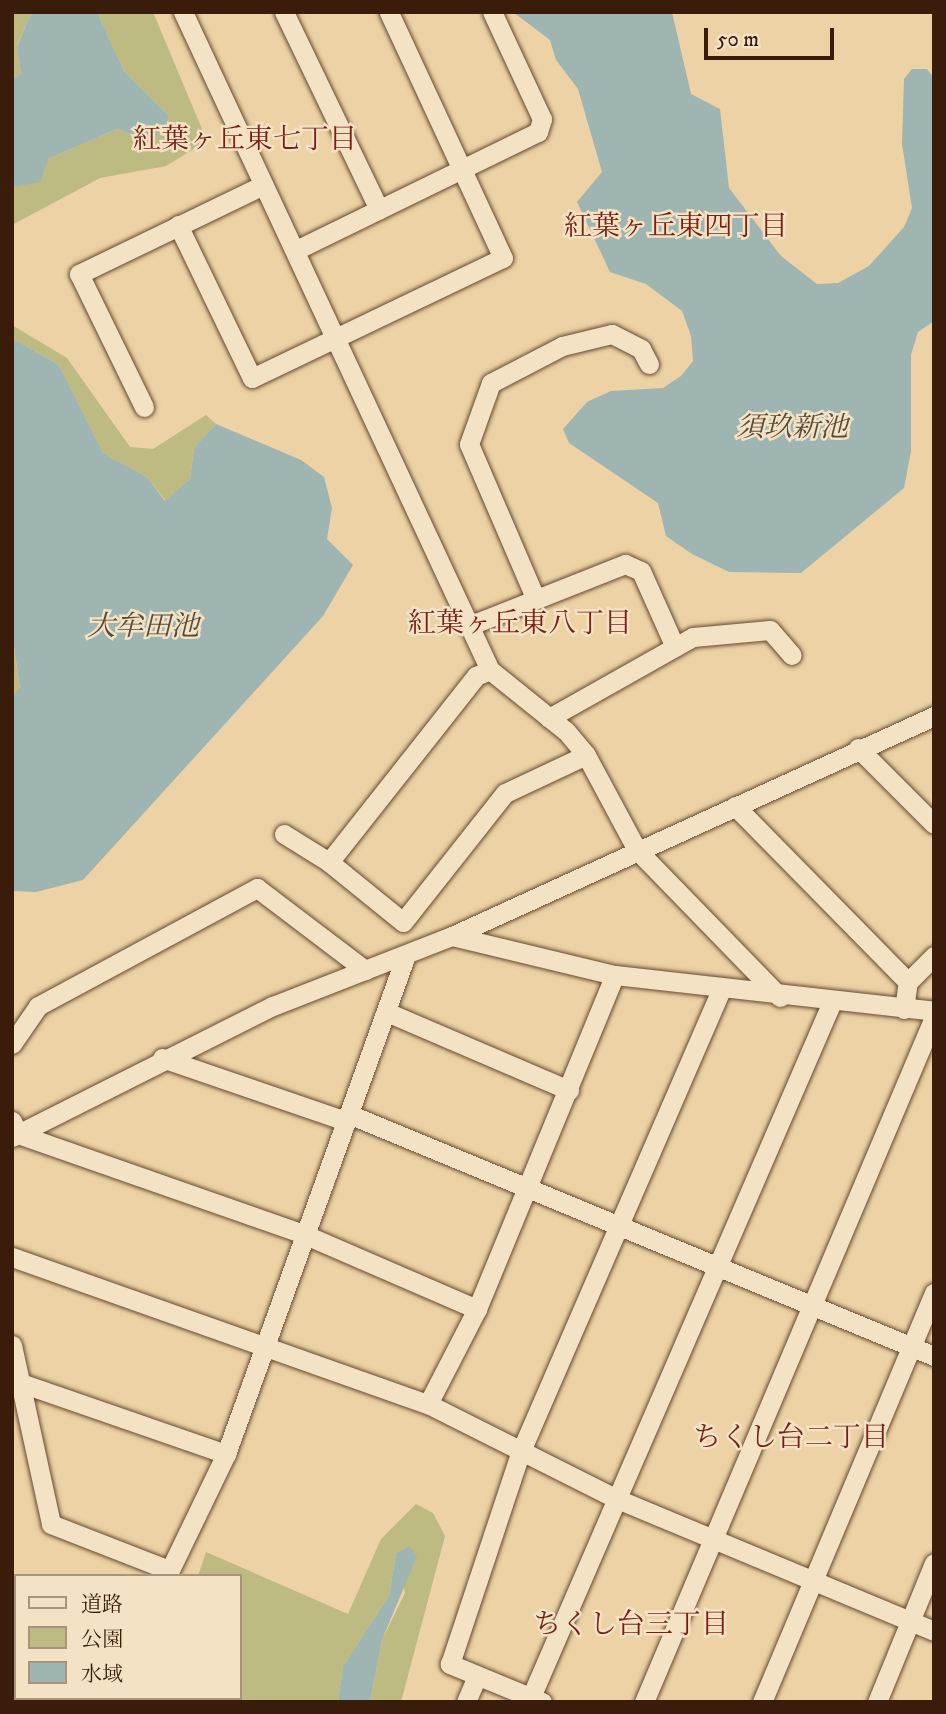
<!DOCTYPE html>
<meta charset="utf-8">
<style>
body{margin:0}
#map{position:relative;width:946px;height:1714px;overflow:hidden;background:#ecd2a4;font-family:"IM FELL DW Pica","Noto Serif JP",serif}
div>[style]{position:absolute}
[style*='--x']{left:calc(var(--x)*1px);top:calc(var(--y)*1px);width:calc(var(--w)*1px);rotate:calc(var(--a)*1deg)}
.green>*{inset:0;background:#bdba82}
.water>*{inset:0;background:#9eb5b2}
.roads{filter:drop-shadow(0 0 2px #664a30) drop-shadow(0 0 2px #664a30)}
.minor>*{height:19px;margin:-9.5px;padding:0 9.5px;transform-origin:9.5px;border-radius:9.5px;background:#f3e2c4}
span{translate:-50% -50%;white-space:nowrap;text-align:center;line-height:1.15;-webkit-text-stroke:5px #f3e2c4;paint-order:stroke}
.neighbourhood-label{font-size:28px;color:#7a1f14}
.water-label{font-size:28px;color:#574b3c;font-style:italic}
.frame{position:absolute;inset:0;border:14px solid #391d0a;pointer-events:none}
.legend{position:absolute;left:14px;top:1574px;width:228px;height:126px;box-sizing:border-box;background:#f3e2c4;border:2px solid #a9937a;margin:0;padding:9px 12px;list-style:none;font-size:21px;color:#391d0a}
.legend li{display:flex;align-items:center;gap:14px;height:35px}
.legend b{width:35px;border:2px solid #a9937a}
.scale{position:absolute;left:704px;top:28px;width:130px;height:32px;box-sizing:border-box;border:4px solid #391d0a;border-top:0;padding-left:9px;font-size:21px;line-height:24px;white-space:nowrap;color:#391d0a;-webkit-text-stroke:5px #f3e2c4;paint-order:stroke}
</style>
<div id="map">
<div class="green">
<i style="clip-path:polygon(12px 12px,32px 12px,17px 45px,21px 73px,12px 80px)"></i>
<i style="clip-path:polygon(97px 12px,153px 12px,207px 141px,166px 166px,100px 178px,12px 225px,12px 187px,48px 159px,117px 129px,153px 141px,170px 117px,124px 71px)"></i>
<i style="clip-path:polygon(12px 325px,67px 358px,130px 447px,153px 449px,206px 415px,216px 424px,194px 448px,190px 479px,166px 501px,147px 477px,103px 453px,59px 365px,12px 338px)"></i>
<i style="clip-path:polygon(12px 634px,20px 689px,12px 696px)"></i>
<i style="clip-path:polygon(416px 1504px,433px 1513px,445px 1536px,401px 1702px,370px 1702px,382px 1640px,405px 1593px,396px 1554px,389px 1596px,343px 1666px,338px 1702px,160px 1702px,240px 1698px,240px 1576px,198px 1576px,206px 1552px,348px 1614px,381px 1539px)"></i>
</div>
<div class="water">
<i style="clip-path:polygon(32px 12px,97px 12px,124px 71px,170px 117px,153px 141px,117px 129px,48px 159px,40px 182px,12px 187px,12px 80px,21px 73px,17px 46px)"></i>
<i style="clip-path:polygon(513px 12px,672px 12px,691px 94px,720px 109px,729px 188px,781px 256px,817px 284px,838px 283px,869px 266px,904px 227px,912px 208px,902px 144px,904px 79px,912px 69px,927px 69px,934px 78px,934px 321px,918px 332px,911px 355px,911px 451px,904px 488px,801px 573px,729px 572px,692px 554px,666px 536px,658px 503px,569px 443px,563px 429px,587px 402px,611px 391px,663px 388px,681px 376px,693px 361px,691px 336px,682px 311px,646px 284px,610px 272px,577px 202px,602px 172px,578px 89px,556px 60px,550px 40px)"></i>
<i style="clip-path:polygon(12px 338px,59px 365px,103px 453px,147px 477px,165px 501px,190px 479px,194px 448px,216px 424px,301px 460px,324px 477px,332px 508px,327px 539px,353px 565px,323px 616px,83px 880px,36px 892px,12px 891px,12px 696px,20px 688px,12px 634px)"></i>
<i style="clip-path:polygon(409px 1546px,417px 1556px,382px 1640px,370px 1702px,338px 1702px,343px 1666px,389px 1596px,396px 1554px)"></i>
</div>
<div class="roads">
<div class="minor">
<i style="--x:183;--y:12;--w:726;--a:64.99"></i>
<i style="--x:490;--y:670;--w:97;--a:38.8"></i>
<i style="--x:566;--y:731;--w:31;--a:50"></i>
<i style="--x:586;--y:755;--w:108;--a:61.8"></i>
<i style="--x:637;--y:850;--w:205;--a:45.8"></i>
<i style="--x:284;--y:12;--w:219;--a:64.3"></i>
<i style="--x:178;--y:225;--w:170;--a:64.2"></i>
<i style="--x:252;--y:378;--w:278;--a:-25.6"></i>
<i style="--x:503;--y:258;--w:271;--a:-114.9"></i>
<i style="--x:296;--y:250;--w:269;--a:-26"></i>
<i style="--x:538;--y:132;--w:14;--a:-73"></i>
<i style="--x:542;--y:119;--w:118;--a:-115"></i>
<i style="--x:144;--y:407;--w:148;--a:-116"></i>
<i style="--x:79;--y:274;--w:204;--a:-25.8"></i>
<i style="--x:534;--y:595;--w:164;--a:-113.3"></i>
<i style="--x:469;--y:444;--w:65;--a:-70.2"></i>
<i style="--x:491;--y:383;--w:80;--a:-27.5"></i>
<i style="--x:562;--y:346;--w:51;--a:-13.5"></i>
<i style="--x:612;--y:334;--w:33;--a:27"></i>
<i style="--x:641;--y:349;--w:17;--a:62"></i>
<i style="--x:471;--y:625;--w:166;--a:-21.6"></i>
<i style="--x:625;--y:564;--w:17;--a:24"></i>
<i style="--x:641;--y:571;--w:83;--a:65.9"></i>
<i style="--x:490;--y:670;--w:15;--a:157"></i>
<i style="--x:476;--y:676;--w:237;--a:128.3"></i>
<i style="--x:329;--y:862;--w:95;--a:39"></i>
<i style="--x:403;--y:922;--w:164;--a:-51.7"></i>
<i style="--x:505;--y:793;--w:89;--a:-25.1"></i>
<i style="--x:549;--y:718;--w:165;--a:-29.4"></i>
<i style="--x:693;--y:637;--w:77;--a:-5.2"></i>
<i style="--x:770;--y:630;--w:33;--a:49"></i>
<i style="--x:858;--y:748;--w:107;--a:45"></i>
<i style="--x:735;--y:806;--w:247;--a:45.5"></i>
<i style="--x:284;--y:834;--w:53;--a:31.9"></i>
<i style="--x:452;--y:936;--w:168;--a:13.5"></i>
<i style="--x:615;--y:975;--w:321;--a:6.4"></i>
<i style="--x:904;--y:1009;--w:27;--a:-82"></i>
<i style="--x:908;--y:982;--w:37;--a:-45"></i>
<i style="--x:389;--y:1013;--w:196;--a:23.2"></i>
<i style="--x:12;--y:1044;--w:46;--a:-55.6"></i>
<i style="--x:38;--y:1006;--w:249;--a:-28.3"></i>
<i style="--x:257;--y:888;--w:136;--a:37.2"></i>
<i style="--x:162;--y:1058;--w:188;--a:18.9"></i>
<i style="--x:340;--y:1119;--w:12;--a:-20"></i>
<i style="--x:351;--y:1115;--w:631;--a:22.46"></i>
<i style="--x:12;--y:1121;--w:14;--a:65"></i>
<i style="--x:18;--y:1134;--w:300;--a:19.3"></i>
<i style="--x:301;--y:1233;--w:192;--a:23.4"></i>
<i style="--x:12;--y:1137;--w:292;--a:-26.7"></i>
<i style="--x:273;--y:1006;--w:192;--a:-21.4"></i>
<i style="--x:452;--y:936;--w:530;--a:-24.53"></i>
<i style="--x:12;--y:1257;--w:441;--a:19.5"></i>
<i style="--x:428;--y:1404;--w:212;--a:26.7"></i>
<i style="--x:617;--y:1499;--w:343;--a:22.6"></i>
<i style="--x:12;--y:1345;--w:183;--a:77.7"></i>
<i style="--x:51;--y:1524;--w:127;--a:21.3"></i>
<i style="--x:21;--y:1383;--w:217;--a:19.1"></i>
<i style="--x:428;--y:1404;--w:107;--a:-62.7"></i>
<i style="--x:477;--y:1309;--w:361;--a:-67.6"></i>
<i style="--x:167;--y:1576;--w:136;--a:-64.2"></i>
<i style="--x:226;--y:1454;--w:530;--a:-70.16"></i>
<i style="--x:531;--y:1697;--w:755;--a:-66.59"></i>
<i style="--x:138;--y:1698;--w:4;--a:76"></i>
<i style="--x:466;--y:1702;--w:28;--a:-67"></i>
<i style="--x:542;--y:1702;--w:100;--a:-157.6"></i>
<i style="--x:450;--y:1664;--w:225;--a:-71.6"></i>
<i style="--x:521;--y:1451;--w:503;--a:-66.55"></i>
<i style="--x:644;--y:1702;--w:744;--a:-67.05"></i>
<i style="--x:762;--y:1702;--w:444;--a:-67.2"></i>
<i style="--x:877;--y:1702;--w:150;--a:-67.7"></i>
</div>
</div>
<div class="neighbourhood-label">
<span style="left:245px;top:140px">紅葉ヶ丘東七丁目</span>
<span style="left:676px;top:227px">紅葉ヶ丘東四丁目</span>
<span style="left:520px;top:624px">紅葉ヶ丘東八丁目</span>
<span style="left:791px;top:1438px">ちくし台二丁目</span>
<span style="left:631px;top:1625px">ちくし台三丁目</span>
</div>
<div class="water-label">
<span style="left:792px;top:428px">須玖新池</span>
<span style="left:143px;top:627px">大牟田池</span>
</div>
<div class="frame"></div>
<ul class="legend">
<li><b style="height:9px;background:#f3e2c4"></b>道路</li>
<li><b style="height:19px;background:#bdba82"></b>公園</li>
<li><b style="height:19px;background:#9eb5b2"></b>水域</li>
</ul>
<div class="scale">50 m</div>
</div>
